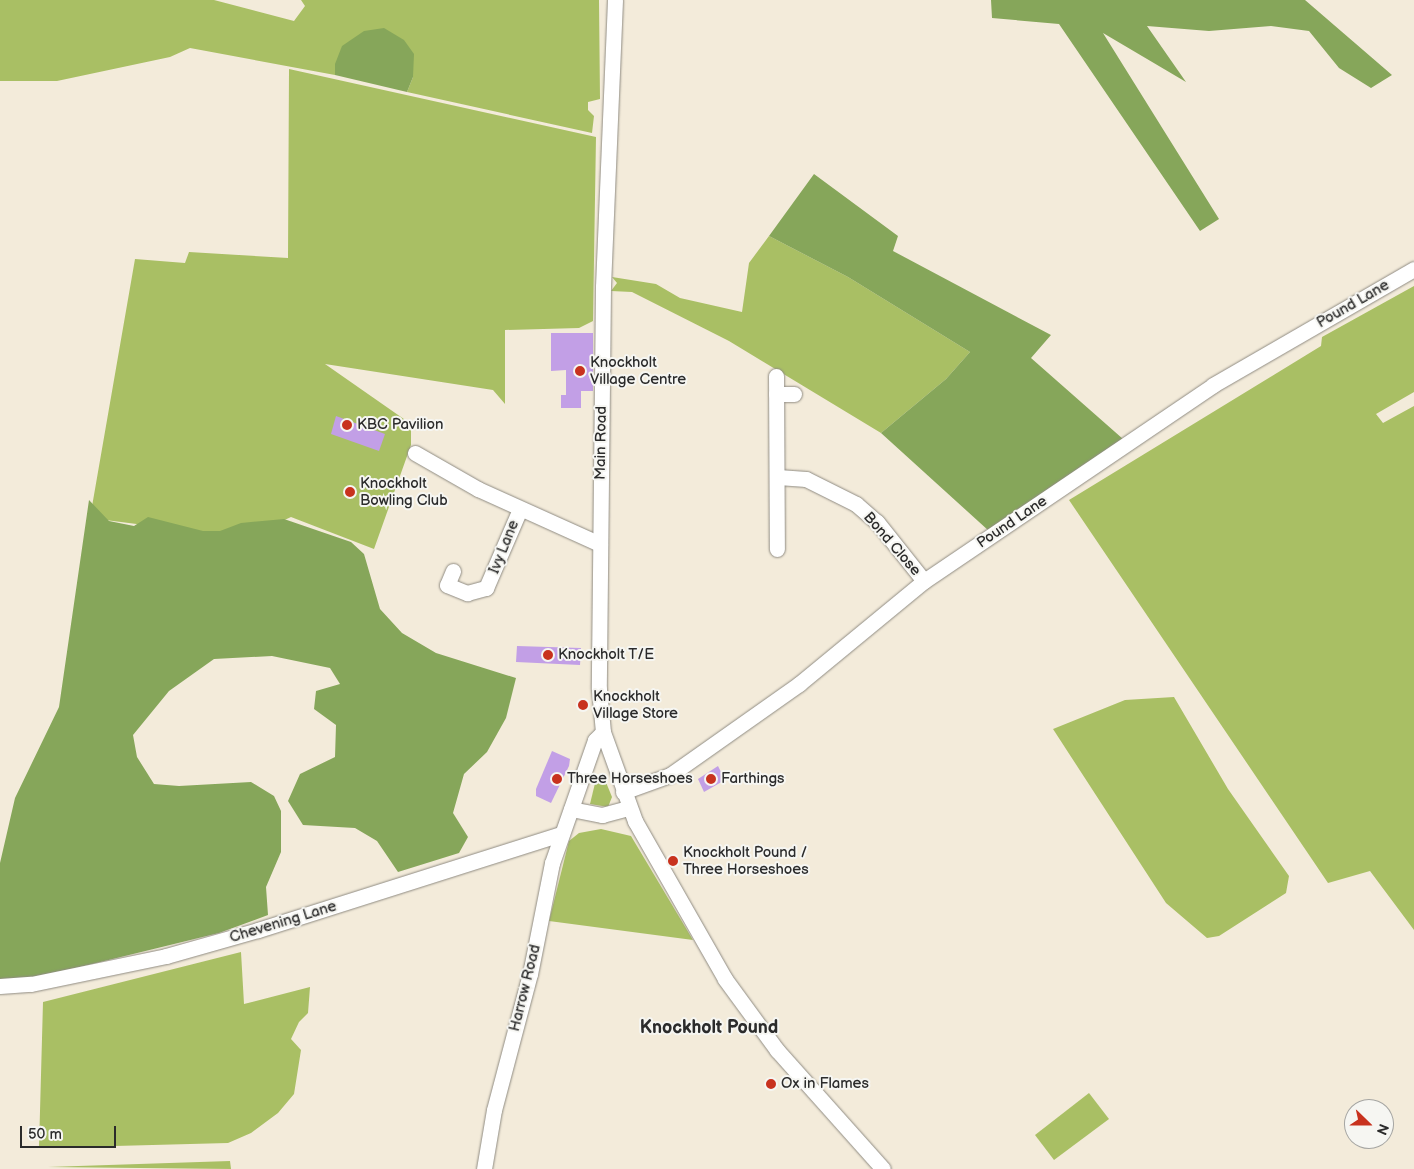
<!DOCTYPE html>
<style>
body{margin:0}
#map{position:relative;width:1414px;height:1169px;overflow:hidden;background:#f3ebda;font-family:"Balsamiq Sans",sans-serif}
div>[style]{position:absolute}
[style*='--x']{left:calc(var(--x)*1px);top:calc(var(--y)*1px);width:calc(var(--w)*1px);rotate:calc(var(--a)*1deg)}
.green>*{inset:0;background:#a9bf64}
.forest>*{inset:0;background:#86a65a}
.building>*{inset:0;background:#c29fe6}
.roads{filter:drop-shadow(0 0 1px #8f8b82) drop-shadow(0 0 1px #8f8b82)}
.minor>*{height:15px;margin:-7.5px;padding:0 7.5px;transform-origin:7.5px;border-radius:7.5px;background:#fff}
.dots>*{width:14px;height:14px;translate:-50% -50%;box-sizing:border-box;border:2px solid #f6f6f2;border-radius:50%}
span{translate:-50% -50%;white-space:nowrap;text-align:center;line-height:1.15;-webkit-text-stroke:4px #f6f6f2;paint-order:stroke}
.street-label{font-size:15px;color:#2b2b2b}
.poi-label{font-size:15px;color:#2b2b2b}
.left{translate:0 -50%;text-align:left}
.quarter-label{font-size:18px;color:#2b2b2b;font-weight:700}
.north{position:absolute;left:1344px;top:1099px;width:50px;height:50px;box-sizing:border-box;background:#f6f6f2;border:1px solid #a5a5a2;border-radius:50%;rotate:112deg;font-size:14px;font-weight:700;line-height:20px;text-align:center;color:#2b2b2b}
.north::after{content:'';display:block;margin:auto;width:18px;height:22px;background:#c8321e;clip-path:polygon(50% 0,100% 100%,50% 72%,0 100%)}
.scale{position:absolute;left:20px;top:1126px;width:96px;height:22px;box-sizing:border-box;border:2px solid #2b2b2b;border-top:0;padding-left:6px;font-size:15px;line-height:18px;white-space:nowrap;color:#2b2b2b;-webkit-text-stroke:4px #f6f6f2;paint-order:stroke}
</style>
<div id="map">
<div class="green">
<i style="clip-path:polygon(0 0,214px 0,294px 21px,305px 6px,301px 0,599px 0,600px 99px,588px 102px,588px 110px,594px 116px,592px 133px,407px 92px,413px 77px,335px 64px,335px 75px,190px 48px,170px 57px,57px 81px,0 81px)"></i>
<i style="clip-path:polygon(289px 69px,596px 137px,593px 321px,579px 328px,505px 330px,505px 404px,493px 390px,325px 364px,411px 424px,411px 445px,374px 549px,291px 517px,245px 538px,90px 518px,135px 259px,185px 263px,189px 252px,288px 258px)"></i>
<i style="clip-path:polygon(769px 236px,848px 277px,970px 352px,946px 379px,881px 433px,729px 341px,632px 292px,611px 291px,617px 283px,612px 277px,656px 284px,680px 298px,742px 312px,749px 263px)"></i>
<i style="clip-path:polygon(1414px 286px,1414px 392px,1376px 414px,1383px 423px,1414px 406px,1414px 930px,1370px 871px,1328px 883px,1069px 500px,1321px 346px,1322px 337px)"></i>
<i style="clip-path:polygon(1174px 697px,1228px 789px,1289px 876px,1286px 893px,1219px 936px,1207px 938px,1166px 903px,1053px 729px,1125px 700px)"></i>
<i style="clip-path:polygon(597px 775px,603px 775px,612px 797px,608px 807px,590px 804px)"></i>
<i style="clip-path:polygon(601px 829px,631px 836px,693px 940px,549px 921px,569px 841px,579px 833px)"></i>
<i style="clip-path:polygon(241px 952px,244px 1004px,310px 987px,308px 1013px,299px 1022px,291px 1039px,301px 1050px,294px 1094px,278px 1113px,251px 1133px,228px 1143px,39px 1148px,43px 1002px)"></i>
<i style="clip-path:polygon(1089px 1093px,1109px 1119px,1054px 1160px,1035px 1135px)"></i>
<i style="clip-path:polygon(230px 1161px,231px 1169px,48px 1167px)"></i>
</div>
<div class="forest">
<i style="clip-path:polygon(991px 0,1305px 0,1392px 75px,1371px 88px,1339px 68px,1309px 31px,1271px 26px,1209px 31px,1147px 26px,1186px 82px,1103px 33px,1219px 219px,1200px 231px,1059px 24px,992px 18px)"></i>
<i style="clip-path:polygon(384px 28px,404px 40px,414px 54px,413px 77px,407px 92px,335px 75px,335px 64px,342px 46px,364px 31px)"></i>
<i style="clip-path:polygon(814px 174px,898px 236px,893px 251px,1051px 335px,1031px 358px,1123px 439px,989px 531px,881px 433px,946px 379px,970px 352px,848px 277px,769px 236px)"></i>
<i style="clip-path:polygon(89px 500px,109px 521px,134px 526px,148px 517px,203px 531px,220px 531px,241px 523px,284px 519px,351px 542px,364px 554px,380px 609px,402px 633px,436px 653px,516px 678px,506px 718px,487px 752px,464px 774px,453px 813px,468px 837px,459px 853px,398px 872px,377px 841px,355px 828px,303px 825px,288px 801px,300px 774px,335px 757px,336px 725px,314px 709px,316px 691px,340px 684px,330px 668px,272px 656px,214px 659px,169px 691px,133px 735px,137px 757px,154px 784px,179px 786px,251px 782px,274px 796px,281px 811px,281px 852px,266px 887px,268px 915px,219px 933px,39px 977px,0 981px,0 863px,15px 798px,59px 707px)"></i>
</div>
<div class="building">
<i style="clip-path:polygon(551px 333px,593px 333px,593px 391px,581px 391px,581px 408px,561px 408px,561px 395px,566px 395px,566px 370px,551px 371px)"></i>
<i style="clip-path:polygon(336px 416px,385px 434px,379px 451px,331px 434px)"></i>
<i style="clip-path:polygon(517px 646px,581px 648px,580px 665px,516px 662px)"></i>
<i style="clip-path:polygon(552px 751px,570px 759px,569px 766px,551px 803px,536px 796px,536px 789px)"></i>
<i style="clip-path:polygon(718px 766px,725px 780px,704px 792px,698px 779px)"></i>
</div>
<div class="roads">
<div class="minor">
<i style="--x:615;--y:0;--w:287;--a:92.4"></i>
<i style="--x:603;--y:287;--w:402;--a:90.6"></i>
<i style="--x:599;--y:689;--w:43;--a:84.7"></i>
<i style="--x:603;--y:732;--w:95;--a:70.2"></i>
<i style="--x:635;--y:821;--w:182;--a:60.3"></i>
<i style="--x:725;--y:979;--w:88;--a:53.8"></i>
<i style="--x:777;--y:1050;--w:159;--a:48.3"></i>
<i style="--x:776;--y:376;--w:173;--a:89.7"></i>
<i style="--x:776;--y:394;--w:18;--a:0"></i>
<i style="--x:415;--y:453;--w:73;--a:29.7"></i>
<i style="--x:478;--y:489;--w:134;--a:24.3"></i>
<i style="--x:778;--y:477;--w:28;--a:4"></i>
<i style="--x:806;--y:479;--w:56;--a:26.6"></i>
<i style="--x:856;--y:504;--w:28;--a:41"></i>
<i style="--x:877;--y:522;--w:75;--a:51.5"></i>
<i style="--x:453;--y:571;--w:15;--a:113"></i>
<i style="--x:447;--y:585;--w:22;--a:22"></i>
<i style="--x:467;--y:593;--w:20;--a:-15"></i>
<i style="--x:486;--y:588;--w:86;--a:-66.7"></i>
<i style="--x:623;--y:792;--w:50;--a:-19.9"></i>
<i style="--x:670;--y:775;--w:158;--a:-35.2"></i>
<i style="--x:799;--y:684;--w:162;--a:-39.5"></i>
<i style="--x:924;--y:581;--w:349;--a:-34.1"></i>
<i style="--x:1213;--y:385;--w:232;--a:-30"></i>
<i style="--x:571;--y:809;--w:32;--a:11"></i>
<i style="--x:602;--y:815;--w:28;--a:-15"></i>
<i style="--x:0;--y:986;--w:31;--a:-4"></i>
<i style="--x:31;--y:984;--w:138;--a:-11.7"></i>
<i style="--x:166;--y:956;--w:96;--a:-15.8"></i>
<i style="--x:258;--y:930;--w:318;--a:-17.6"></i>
<i style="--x:484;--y:1169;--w:60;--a:-80.4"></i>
<i style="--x:494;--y:1110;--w:141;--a:-75.2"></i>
<i style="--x:530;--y:974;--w:113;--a:-78.8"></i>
<i style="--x:552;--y:863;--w:130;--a:-70.7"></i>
<i style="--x:595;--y:740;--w:11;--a:-45"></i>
</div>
</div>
<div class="dots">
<i style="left:580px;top:371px;background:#c8321e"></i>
<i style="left:347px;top:425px;background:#c8321e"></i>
<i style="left:350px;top:492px;background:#c8321e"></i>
<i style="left:548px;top:655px;background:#c8321e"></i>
<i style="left:583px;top:705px;background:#c8321e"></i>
<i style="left:557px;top:779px;background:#c8321e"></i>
<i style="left:711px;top:779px;background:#c8321e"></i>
<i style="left:673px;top:861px;background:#c8321e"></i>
<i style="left:771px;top:1084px;background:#c8321e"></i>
</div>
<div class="street-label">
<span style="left:1353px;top:304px;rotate:-30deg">Pound Lane</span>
<span style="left:601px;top:443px;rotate:-89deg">Main Road</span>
<span style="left:1012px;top:522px;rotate:-34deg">Pound Lane</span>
<span style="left:892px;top:544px;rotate:49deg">Bond Close</span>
<span style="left:504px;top:547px;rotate:-68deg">Ivy Lane</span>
<span style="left:283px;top:922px;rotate:-17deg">Chevening Lane</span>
<span style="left:525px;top:988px;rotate:-76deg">Harrow Road</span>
</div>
<div class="poi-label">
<span class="left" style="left:590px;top:371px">Knockholt<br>Village Centre</span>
<span class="left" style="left:357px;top:425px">KBC Pavilion</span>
<span class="left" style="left:360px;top:492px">Knockholt<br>Bowling Club</span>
<span class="left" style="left:558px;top:655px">Knockholt T/E</span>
<span class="left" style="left:593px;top:705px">Knockholt<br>Village Store</span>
<span class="left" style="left:567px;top:779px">Three Horseshoes</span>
<span class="left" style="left:721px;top:779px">Farthings</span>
<span class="left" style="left:683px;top:861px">Knockholt Pound /<br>Three Horseshoes</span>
<span class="left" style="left:781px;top:1084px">Ox in Flames</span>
</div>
<div class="quarter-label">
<span style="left:709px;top:1028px">Knockholt Pound</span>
</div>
<div class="north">N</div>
<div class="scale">50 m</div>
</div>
